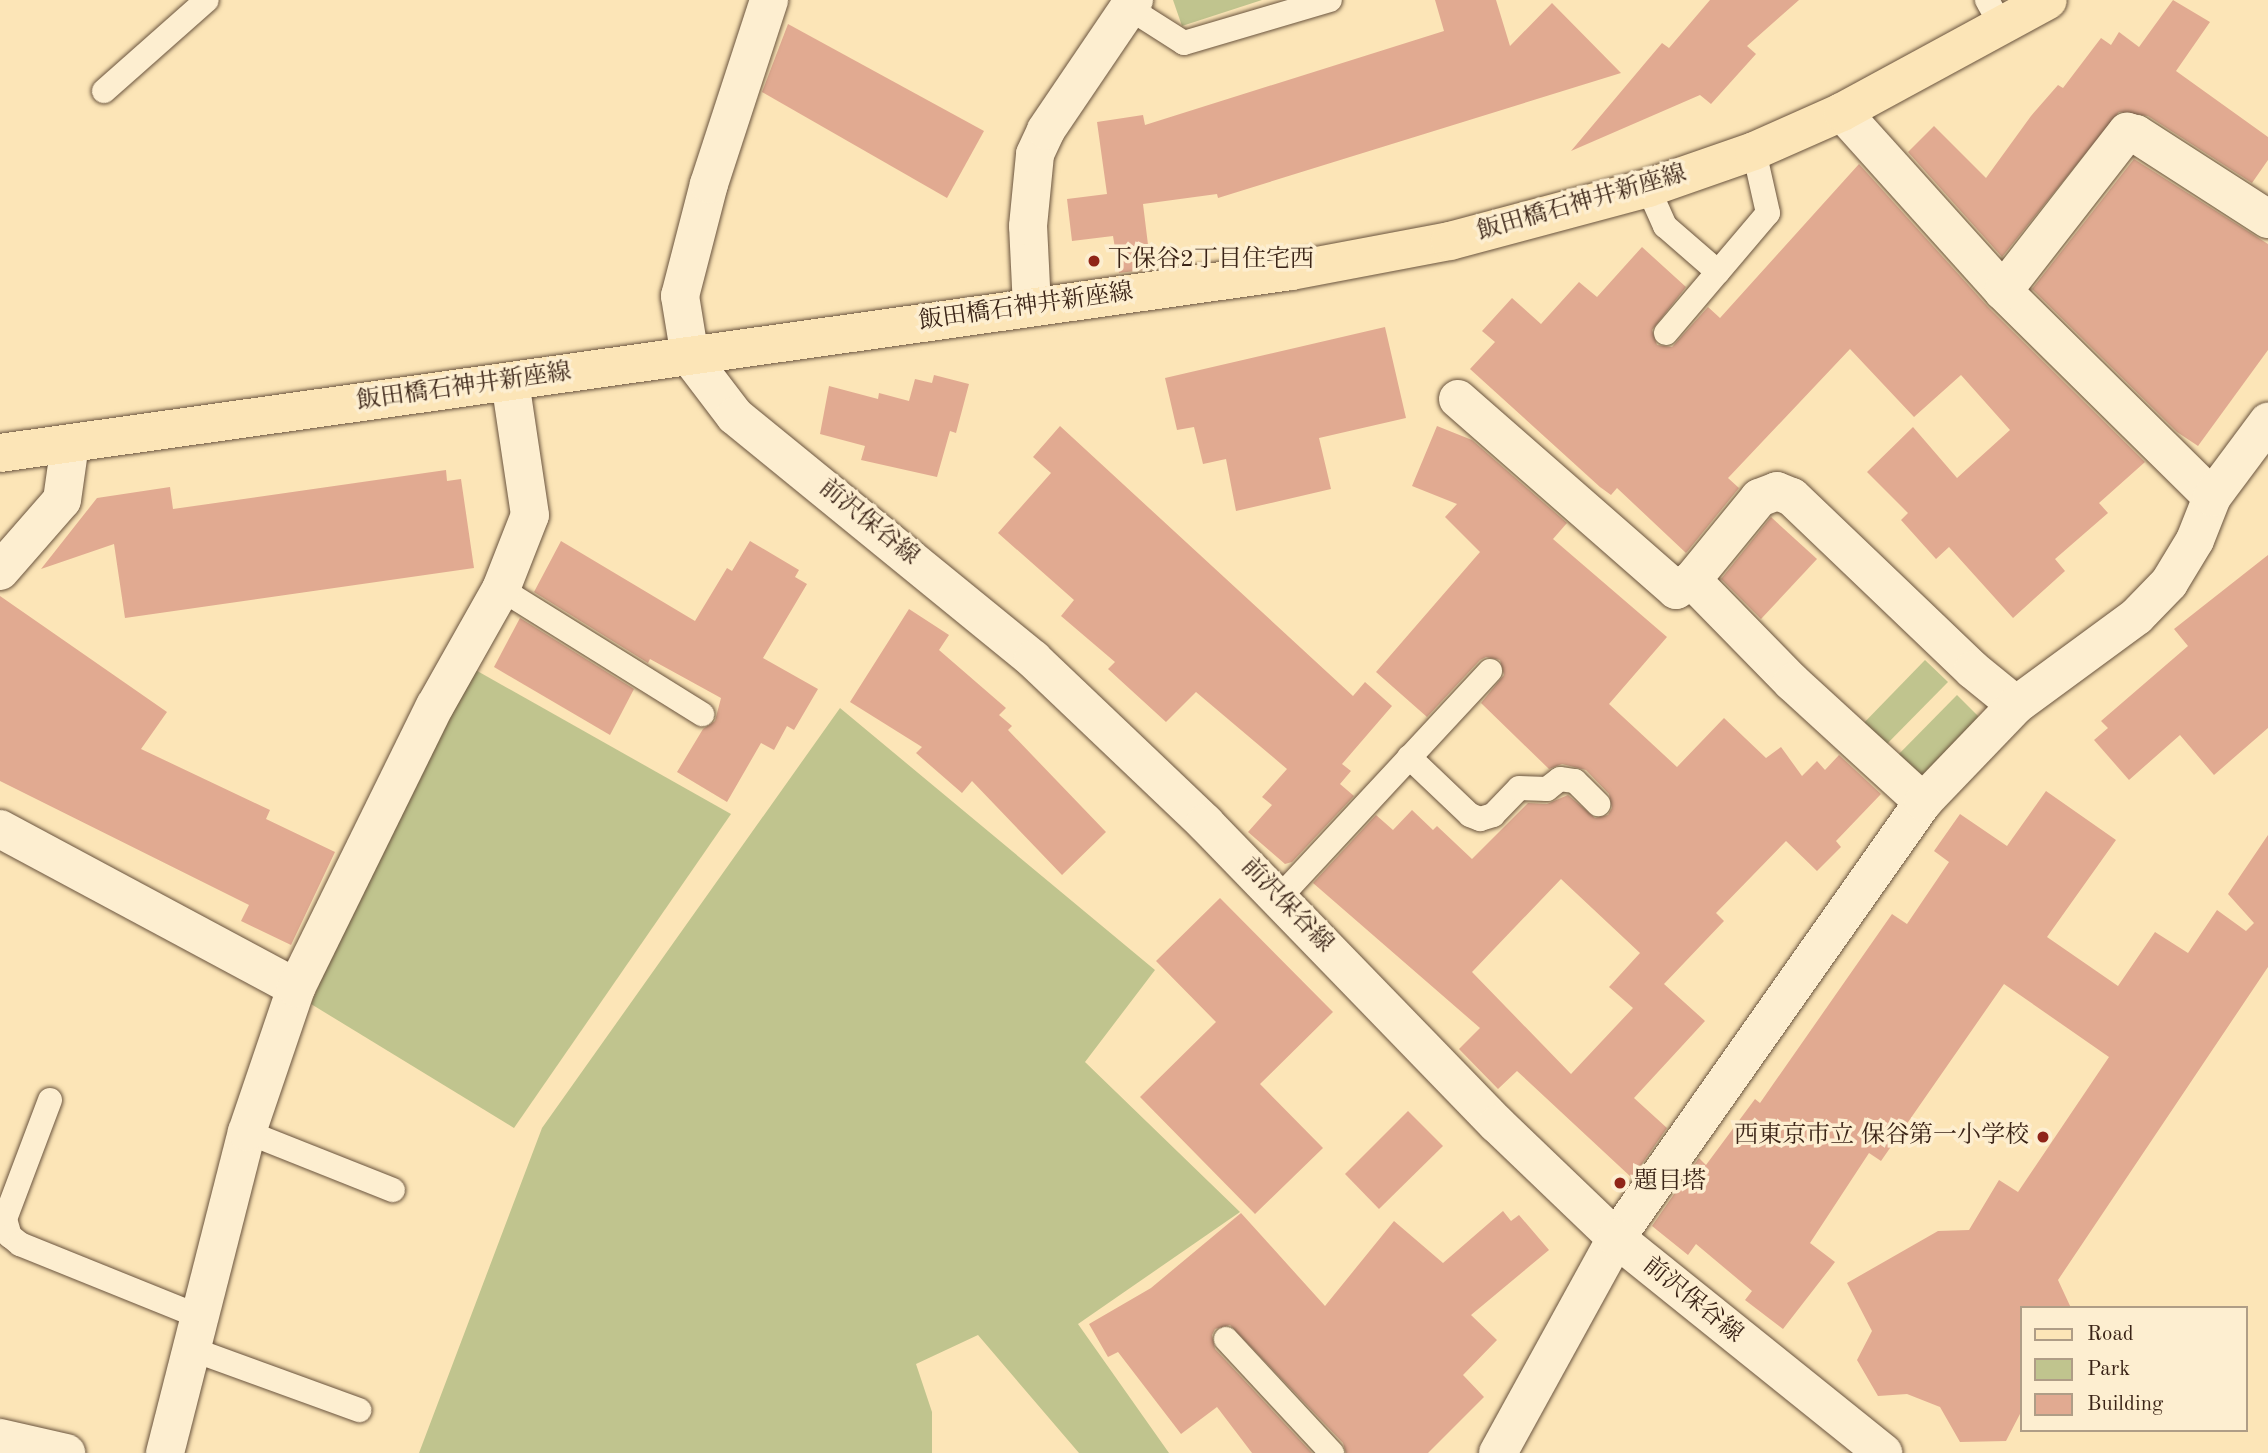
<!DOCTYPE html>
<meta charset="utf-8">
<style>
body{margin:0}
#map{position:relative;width:2268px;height:1453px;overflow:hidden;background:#fce5b7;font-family:"Old Standard TT","Noto Serif JP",serif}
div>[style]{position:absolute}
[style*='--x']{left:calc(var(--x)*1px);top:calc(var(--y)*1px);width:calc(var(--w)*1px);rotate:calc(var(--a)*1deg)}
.green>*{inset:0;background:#c0c48e}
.building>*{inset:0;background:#e1aa91}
.roads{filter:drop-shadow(0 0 2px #6a543e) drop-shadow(0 0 2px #6a543e)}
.lane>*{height:24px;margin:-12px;padding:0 12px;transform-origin:12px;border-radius:12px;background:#fdeed0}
.street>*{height:38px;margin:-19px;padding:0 19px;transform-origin:19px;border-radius:19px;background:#fdeed0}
.secondary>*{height:38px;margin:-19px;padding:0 19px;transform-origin:19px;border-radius:19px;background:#fdeed0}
.primary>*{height:38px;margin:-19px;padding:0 19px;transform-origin:19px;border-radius:19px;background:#fce5b7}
.dots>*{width:19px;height:19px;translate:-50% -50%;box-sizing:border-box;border:4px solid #fdeed0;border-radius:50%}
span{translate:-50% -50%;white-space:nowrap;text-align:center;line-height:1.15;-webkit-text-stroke:7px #fdeed0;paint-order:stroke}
.street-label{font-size:24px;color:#3a2316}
.poi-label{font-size:24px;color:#3a2316}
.left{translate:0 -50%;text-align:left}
.right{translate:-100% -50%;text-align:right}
.legend{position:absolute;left:2020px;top:1306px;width:228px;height:126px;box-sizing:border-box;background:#fdeed0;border:2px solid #af9d86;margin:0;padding:9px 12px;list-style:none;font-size:21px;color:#3a2316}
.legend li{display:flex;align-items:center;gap:14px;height:35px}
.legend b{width:35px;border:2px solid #af9d86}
</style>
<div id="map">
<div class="green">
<i style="clip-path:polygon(1173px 0,1262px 0,1182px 26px)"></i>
<i style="clip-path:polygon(1925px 660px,1948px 682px,1879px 752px,1857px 730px)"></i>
<i style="clip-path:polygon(472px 668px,731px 814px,514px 1128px,311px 1004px,375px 851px)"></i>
<i style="clip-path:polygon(1957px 695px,1982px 720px,1918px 786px,1892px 761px)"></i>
<i style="clip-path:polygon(840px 708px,1155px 970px,1085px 1062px,1240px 1212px,1078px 1324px,1169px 1453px,1079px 1453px,978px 1335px,916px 1364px,932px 1412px,932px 1453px,419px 1453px,542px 1128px)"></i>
</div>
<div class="building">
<i style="clip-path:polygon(1435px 0,1496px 0,1510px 46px,1552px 3px,1621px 73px,1218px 198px,1217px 194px,1143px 204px,1151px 269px,1119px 273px,1113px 236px,1072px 241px,1067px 199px,1107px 194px,1097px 122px,1143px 115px,1145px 125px,1444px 31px)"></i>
<i style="clip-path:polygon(1710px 0,1799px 0,1747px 46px,1756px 54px,1711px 104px,1700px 95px,1571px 151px,1662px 43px,1669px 48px)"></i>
<i style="clip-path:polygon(2173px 0,2210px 22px,2176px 71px,2268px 137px,2268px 160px,2252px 183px,2148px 116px,2119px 112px,2002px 257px,1908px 152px,1934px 126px,1986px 178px,2031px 116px,2058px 85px,2063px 88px,2101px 38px,2111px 45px,2119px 32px,2139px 47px)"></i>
<i style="clip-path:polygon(788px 24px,984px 131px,947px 198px,762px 92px)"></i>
<i style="clip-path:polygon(2134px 159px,2268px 244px,2268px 350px,2198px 446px,2177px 432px,2032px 289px)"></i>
<i style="clip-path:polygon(1859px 164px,1988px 307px,2145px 462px,2099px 503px,2108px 513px,2055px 559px,2065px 571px,2013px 618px,1949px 547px,1936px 559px,1901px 520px,1908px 513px,1867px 472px,1913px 427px,1957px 478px,2010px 430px,1961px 375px,1914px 417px,1850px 349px,1728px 478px,1739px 488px,1686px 553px,1617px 488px,1611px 495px,1600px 487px,1470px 369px,1495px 342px,1482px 331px,1512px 298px,1541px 324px,1579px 282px,1597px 297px,1642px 247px,1686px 287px,1652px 330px,1657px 345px,1672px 347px,1708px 307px,1720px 318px)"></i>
<i style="clip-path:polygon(1385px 327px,1406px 418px,1319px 438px,1331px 489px,1236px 511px,1226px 459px,1203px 464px,1194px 427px,1177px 430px,1165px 378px)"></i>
<i style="clip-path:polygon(934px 375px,969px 384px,956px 433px,950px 431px,937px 477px,861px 460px,865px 446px,820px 434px,829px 386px,878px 399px,879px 393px,909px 401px,915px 379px,932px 383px)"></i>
<i style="clip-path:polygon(1060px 426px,1353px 696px,1365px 682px,1392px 706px,1342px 764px,1351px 771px,1340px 784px,1354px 796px,1292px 862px,1285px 864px,1248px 832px,1272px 805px,1262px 797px,1287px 769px,1196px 692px,1166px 722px,1108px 669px,1115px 662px,1061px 616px,1074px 600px,998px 533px,1051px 473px,1033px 457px)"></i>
<i style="clip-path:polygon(evenodd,1437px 426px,1472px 440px,1567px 523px,1553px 539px,1667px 637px,1609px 704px,1677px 767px,1724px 718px,1766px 758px,1781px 747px,1802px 776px,1817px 761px,1825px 770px,1839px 755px,1881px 794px,1836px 841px,1841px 847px,1817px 871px,1786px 841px,1716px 913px,1724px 921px,1664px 984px,1705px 1021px,1634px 1098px,1667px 1128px,1632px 1178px,1517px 1071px,1498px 1089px,1459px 1049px,1480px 1028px,1313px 883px,1376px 815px,1393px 830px,1412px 810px,1433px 830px,1437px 826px,1472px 859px,1528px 803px,1547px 804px,1568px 795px,1595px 818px,1608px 815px,1612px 808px,1609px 794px,1586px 770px,1562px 764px,1549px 769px,1481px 703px,1504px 675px,1500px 660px,1486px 657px,1480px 660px,1427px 717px,1376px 672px,1480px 552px,1445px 517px,1457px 504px,1412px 486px,1437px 426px,1561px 879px,1640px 953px,1609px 987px,1633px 1008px,1571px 1074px,1472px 972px,1561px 879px)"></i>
<i style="clip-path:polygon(446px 470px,447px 481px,461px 479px,474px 568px,125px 618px,114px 544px,41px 569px,97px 498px,170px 487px,173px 509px)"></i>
<i style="clip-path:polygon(1771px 517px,1817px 559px,1761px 619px,1721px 579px)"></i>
<i style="clip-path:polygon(561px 541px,695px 621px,727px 568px,732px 571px,750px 541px,799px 570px,795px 577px,807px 584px,763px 658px,818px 689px,794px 730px,787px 726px,774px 750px,761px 743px,727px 802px,677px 772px,703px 729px,715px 721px,721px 698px,650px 659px,648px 663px,534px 592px)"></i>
<i style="clip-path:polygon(2268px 555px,2268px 728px,2214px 775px,2180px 735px,2129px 780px,2094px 740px,2108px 728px,2101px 721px,2188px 646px,2174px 629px)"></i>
<i style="clip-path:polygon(0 596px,167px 712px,141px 749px,270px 810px,266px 819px,335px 852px,291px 945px,241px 921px,249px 905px,0 781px)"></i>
<i style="clip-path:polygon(909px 609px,949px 635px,939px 650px,1006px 708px,999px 715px,1012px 726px,1008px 730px,1106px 832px,1062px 875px,972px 781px,962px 793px,916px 753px,922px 747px,850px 702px)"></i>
<i style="clip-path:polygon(520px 618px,634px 689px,610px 735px,494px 667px)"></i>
<i style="clip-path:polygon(2046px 791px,2116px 840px,2047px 937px,2118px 986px,2155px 932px,2188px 953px,2217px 910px,2246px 931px,2254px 923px,2228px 894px,2268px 835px,2268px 967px,2058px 1280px,2071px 1308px,2021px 1308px,2021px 1412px,2006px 1441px,1960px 1442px,1940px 1407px,1907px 1394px,1878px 1396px,1857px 1360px,1872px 1331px,1847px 1283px,1938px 1231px,1969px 1230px,1999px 1180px,2018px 1192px,2109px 1057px,2004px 984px,1881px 1161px,1869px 1153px,1810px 1243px,1835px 1262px,1783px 1329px,1745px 1300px,1752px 1291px,1696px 1244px,1688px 1255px,1652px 1226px,1699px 1158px,1706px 1165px,1755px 1099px,1760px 1103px,1892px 914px,1907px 924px,1949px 862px,1934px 851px,1960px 814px,2007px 846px)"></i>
<i style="clip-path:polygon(1220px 898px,1333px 1012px,1260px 1084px,1323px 1148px,1255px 1214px,1140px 1097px,1216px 1022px,1156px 961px)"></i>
<i style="clip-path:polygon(1408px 1111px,1443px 1146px,1379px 1209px,1345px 1174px)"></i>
<i style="clip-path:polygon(1503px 1211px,1511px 1221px,1519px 1215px,1549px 1250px,1471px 1315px,1497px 1340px,1463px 1375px,1484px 1397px,1428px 1453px,1346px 1453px,1343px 1443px,1230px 1325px,1215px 1329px,1212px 1335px,1215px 1349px,1312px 1453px,1252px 1453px,1217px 1407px,1181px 1434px,1118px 1352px,1108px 1357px,1089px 1324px,1151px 1288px,1241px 1213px,1325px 1306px,1394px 1221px,1443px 1263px)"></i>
</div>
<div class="roads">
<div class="lane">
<i style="--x:1987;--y:0;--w:31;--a:61"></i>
<i style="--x:1129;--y:8;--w:65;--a:32.5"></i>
<i style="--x:1184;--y:43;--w:152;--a:-16.4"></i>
<i style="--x:104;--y:91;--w:137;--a:-41.5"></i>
<i style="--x:1648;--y:188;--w:42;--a:65.9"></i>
<i style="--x:1665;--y:226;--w:70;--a:41"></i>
<i style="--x:1718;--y:272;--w:77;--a:-49.7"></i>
<i style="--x:1768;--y:213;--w:64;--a:-102.7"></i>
<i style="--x:1666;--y:333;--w:80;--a:-49.6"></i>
<i style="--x:501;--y:589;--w:237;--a:31.9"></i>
<i style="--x:1409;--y:757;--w:84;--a:43.6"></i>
<i style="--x:1470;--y:815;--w:11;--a:22"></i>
<i style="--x:1480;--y:819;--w:14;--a:-17"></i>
<i style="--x:1493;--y:815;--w:37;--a:-46"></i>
<i style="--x:1519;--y:788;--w:28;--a:2"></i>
<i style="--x:1547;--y:789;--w:16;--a:-38"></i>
<i style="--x:1560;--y:779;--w:15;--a:8"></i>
<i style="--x:1575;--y:781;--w:33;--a:45"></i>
<i style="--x:1279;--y:898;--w:310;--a:-47.1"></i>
<i style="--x:50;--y:1100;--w:127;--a:110.7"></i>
<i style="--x:5;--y:1219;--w:18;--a:74"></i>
<i style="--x:10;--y:1236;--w:13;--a:39"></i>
<i style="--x:20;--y:1244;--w:197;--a:22"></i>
<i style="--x:247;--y:1132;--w:157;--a:21.7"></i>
<i style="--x:1226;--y:1339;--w:156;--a:47.1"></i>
<i style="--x:194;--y:1350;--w:176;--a:20"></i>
</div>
<div class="street">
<i style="--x:1842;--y:112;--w:241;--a:48"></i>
<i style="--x:2003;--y:291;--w:293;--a:44.6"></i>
<i style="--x:2003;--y:291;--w:202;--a:-52.1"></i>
<i style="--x:2127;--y:132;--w:9;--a:13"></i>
<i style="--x:2136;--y:134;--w:157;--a:32.8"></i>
<i style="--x:1032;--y:307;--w:81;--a:-92.8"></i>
<i style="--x:1028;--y:226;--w:72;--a:-84.4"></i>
<i style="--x:1035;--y:154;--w:26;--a:-65"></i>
<i style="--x:1046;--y:130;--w:157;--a:-55.9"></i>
<i style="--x:690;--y:357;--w:62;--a:-99.3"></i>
<i style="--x:680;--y:296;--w:116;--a:-75.5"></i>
<i style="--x:709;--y:184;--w:194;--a:-71.9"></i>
<i style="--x:1458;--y:399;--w:290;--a:41.2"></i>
<i style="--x:1676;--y:590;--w:19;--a:-32"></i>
<i style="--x:1692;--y:580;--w:106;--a:-50.7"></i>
<i style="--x:1759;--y:498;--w:19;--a:-21"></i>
<i style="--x:1777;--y:491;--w:16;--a:22"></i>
<i style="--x:1792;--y:497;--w:250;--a:43.7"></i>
<i style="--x:1973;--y:670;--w:55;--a:39.1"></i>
<i style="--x:0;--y:571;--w:94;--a:-48.9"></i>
<i style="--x:62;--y:500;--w:57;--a:-81.9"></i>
<i style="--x:1692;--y:580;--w:143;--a:45.6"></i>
<i style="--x:1792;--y:682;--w:178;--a:42.5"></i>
<i style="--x:0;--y:829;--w:336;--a:28.2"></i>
<i style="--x:0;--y:1438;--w:68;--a:12.8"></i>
<i style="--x:165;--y:1453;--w:331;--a:-75.7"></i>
<i style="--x:247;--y:1132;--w:152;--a:-71.2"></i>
<i style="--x:296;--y:988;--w:314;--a:-63.8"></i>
<i style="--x:435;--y:706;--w:134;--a:-60.6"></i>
<i style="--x:501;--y:589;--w:79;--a:-68.6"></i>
<i style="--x:530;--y:515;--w:135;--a:-98.5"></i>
<i style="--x:1498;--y:1453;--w:245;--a:-61.2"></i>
<i style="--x:1616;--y:1238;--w:533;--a:-54.85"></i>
<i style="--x:1923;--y:802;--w:134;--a:-46.2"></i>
<i style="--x:2016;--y:705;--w:150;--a:-36.3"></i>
<i style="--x:2137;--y:616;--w:46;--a:-45.9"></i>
<i style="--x:2169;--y:583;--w:50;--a:-58.8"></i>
<i style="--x:2195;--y:540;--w:46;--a:-68.4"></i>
<i style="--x:2212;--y:497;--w:94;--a:-53.3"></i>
</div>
<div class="secondary">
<i style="--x:690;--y:357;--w:74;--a:52.7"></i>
<i style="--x:735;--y:416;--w:385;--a:39.2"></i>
<i style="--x:1033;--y:659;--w:238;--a:43.6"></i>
<i style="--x:1205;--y:823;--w:419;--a:45.9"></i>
<i style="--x:1497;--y:1124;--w:165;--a:43.8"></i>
<i style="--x:1616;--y:1238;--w:343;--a:38.8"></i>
</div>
<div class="primary">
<i style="--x:0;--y:453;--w:1304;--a:-8.02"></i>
<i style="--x:1291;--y:271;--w:162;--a:-10.7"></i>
<i style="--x:1450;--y:241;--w:205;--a:-15"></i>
<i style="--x:1648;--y:188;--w:112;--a:-19.2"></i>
<i style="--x:1754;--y:151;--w:96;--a:-23.9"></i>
<i style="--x:1842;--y:112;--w:234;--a:-28.5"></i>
</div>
</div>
<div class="dots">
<i style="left:1094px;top:261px;background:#8f2418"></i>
<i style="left:2043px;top:1137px;background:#8f2418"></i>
<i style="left:1620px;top:1183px;background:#8f2418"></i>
</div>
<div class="street-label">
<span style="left:1582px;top:204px;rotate:-16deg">飯田橋石神井新座線</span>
<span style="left:1026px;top:308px;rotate:-8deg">飯田橋石神井新座線</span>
<span style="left:464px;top:388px;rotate:-8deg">飯田橋石神井新座線</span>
<span style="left:868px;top:523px;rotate:39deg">前沢保谷線</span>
<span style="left:1286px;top:906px;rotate:46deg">前沢保谷線</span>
<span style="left:1692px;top:1301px;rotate:39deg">前沢保谷線</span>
</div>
<div class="poi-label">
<span class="left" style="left:1108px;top:261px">下保谷2丁目住宅西</span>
<span class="right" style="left:2029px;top:1137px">西東京市立 保谷第一小学校</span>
<span class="left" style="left:1634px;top:1183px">題目塔</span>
</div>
<ul class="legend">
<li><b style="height:9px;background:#fce5b7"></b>Road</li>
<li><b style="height:19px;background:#c0c48e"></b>Park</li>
<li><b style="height:19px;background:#e1aa91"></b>Building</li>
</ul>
</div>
